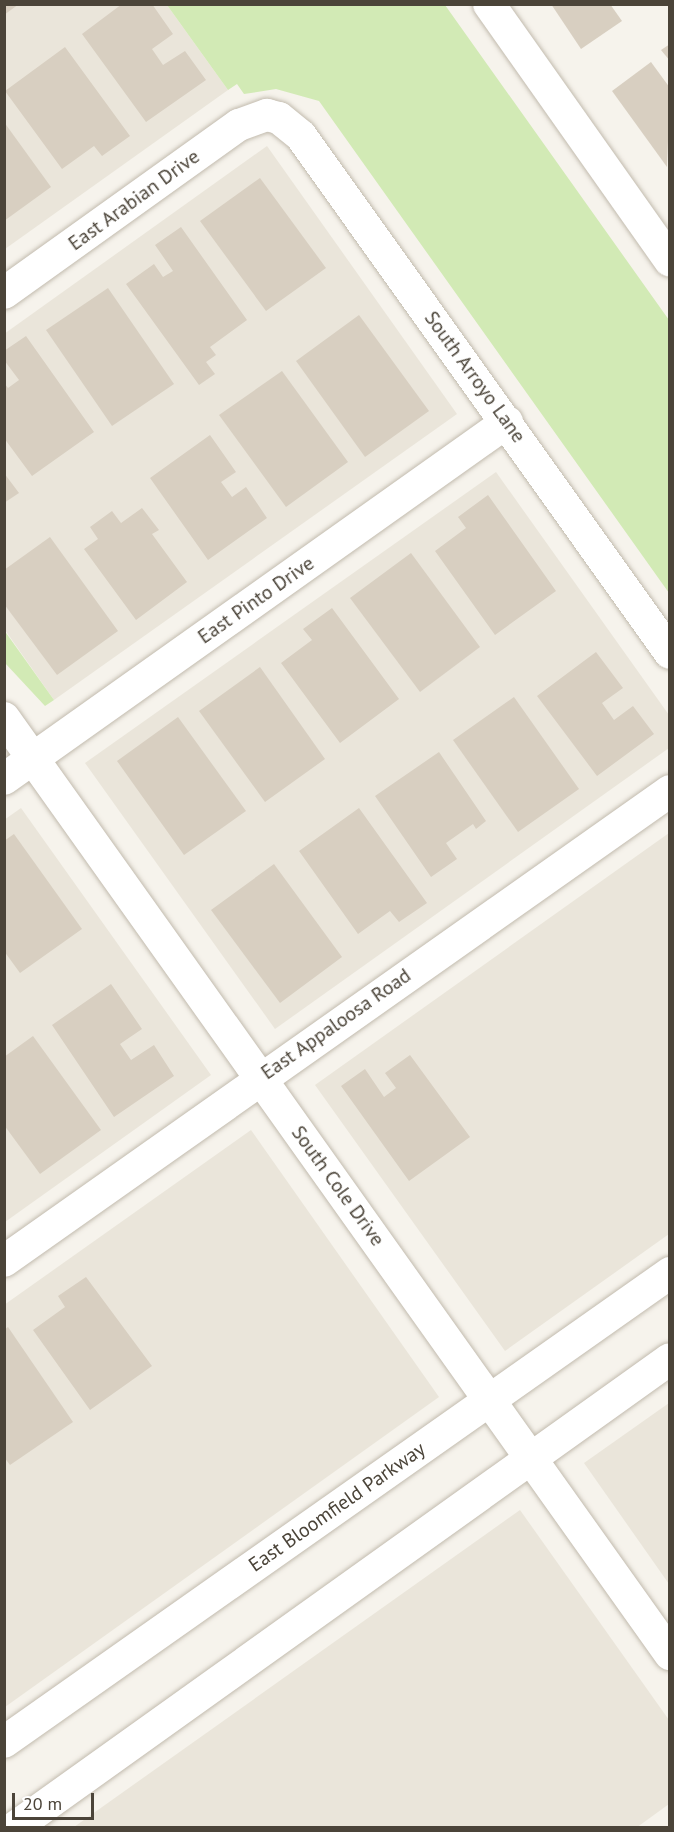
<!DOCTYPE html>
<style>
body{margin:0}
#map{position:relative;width:674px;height:1832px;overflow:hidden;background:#f6f3ec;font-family:"PT Sans",sans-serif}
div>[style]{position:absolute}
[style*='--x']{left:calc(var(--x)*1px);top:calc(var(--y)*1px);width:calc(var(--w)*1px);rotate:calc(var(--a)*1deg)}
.residential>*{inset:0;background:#eae5da}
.green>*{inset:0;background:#d2eab5}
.building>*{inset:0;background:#d8cfc1}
.roads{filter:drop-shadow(0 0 2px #c2bbae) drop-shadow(0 0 2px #c2bbae)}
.minor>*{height:32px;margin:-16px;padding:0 16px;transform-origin:16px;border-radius:16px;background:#fff}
span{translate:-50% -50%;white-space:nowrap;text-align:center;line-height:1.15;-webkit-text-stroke:4.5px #fff;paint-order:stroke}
.street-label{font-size:20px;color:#4b4439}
.frame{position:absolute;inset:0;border:6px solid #4b4439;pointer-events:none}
.scale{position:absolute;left:12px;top:1793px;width:82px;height:27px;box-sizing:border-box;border:3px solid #4b4439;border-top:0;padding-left:8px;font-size:18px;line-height:21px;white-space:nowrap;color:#4b4439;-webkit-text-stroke:4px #fff;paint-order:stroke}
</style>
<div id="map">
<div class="residential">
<i style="clip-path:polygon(5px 5px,167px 5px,228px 90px,5px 249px)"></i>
<i style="clip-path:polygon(267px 146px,457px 414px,54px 700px,5px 630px,4px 334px)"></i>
<i style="clip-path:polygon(496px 472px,669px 715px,669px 748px,275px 1029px,85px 763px)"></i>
<i style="clip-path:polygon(21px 808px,211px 1075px,5px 1222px,4px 820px)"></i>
<i style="clip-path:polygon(669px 833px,669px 1234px,505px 1351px,315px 1085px)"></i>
<i style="clip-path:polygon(251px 1130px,439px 1397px,5px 1707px,4px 1305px)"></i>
<i style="clip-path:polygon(669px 1403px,669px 1584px,584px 1463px)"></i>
<i style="clip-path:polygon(520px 1510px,669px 1720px,669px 1804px,636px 1828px,74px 1827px)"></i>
</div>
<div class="green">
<i style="clip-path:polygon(167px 5px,445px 5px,669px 320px,669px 593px,319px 101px,276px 89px,244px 94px,237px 84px,228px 90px)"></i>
<i style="clip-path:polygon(4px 630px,54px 700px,45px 706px,5px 663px)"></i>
</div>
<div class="building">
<i style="clip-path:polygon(4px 4px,19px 4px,4px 15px)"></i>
<i style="clip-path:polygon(122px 4px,152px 4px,173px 34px,152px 49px,163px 65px,185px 51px,206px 80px,146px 122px,82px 34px)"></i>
<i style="clip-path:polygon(551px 4px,610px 4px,622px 21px,581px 49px)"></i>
<i style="clip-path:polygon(670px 44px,670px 61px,661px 50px)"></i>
<i style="clip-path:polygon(65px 47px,130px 136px,102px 156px,94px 146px,62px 169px,5px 91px)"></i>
<i style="clip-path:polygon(651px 62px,670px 88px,667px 167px,612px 91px)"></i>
<i style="clip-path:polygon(4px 122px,51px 187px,4px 221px)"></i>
<i style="clip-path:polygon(260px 178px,326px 268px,266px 311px,200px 221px)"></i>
<i style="clip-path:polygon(181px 227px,247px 320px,210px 347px,216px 355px,206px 362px,215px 374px,199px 385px,126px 284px,154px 264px,163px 277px,173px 271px,155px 245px)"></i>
<i style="clip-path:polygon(108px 288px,174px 384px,112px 426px,46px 330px)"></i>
<i style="clip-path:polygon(359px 315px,429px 411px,365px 457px,296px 361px)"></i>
<i style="clip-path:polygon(26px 336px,94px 432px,32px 476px,4px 438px,4px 383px,8px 388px,19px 380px,4px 360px,4px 351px)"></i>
<i style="clip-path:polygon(282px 371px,348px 462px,286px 507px,219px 415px)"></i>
<i style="clip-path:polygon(210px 435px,236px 472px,221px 482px,232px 497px,246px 487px,267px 518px,208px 560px,150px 478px)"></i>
<i style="clip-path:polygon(4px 473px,19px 493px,4px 503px)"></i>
<i style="clip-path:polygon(488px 495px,556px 591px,495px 635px,435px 551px,466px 528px,458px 517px)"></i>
<i style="clip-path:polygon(142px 508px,159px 530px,152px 534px,187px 582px,136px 620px,84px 549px,98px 539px,90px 527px,112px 511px,121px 523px)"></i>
<i style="clip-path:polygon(50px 537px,118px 631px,57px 675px,4px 604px,4px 570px)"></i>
<i style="clip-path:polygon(411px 553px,480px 647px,420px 692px,350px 598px)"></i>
<i style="clip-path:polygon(332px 608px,399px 699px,340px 743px,281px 663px,312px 640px,303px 629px)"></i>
<i style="clip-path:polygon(596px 652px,623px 688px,602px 703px,614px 720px,633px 706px,654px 734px,597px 776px,537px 696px)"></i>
<i style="clip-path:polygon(260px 667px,325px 759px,265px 802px,199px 711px)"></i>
<i style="clip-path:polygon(514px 697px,579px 789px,518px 832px,453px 740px)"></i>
<i style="clip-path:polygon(178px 717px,246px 811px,184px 855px,117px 761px)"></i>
<i style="clip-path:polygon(439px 752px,486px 821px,476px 829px,473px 824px,446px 843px,457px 859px,431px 877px,375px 796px)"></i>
<i style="clip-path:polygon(359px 808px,427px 903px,399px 922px,390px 911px,358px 934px,299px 851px)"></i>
<i style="clip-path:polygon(14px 834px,82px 929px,20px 973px,4px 951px,4px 841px)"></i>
<i style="clip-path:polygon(274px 864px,342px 957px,280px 1003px,211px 910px)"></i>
<i style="clip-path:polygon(111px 984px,142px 1029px,120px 1044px,131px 1060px,154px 1045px,174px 1076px,114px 1117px,52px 1025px)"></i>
<i style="clip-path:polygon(33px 1036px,101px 1130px,40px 1174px,4px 1125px,4px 1057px)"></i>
<i style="clip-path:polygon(410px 1055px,470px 1137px,409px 1181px,341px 1086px,365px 1069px,384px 1097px,396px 1088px,385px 1073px)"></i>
<i style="clip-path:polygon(86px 1277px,152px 1366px,90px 1410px,33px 1330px,65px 1307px,58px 1296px)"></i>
<i style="clip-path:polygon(8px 1327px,73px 1422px,10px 1465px,4px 1457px,4px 1330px)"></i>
</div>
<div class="roads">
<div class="minor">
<i style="--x:489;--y:4;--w:314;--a:54.8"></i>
<i style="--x:4;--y:293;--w:289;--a:-35.6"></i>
<i style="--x:239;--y:125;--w:30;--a:-20"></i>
<i style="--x:267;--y:115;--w:12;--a:14"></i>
<i style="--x:279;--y:118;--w:28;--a:39"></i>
<i style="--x:301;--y:136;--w:635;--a:54.48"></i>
<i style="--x:4;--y:718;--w:1149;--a:54.57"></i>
<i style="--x:4;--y:779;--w:617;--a:-35.36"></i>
<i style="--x:4;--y:1261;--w:815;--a:-35.21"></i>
<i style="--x:4;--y:1742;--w:815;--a:-35.15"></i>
<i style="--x:14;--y:1828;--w:806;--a:-35.56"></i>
</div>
</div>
<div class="street-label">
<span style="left:134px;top:200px;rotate:-36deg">East Arabian Drive</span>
<span style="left:475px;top:377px;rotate:54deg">South Arroyo Lane</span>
<span style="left:256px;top:600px;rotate:-35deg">East Pinto Drive</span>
<span style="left:336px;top:1024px;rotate:-35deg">East Appaloosa Road</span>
<span style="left:338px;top:1186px;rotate:54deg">South Cole Drive</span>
<span style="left:337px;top:1507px;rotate:-35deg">East Bloomfield Parkway</span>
</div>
<div class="frame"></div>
<div class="scale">20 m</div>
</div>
